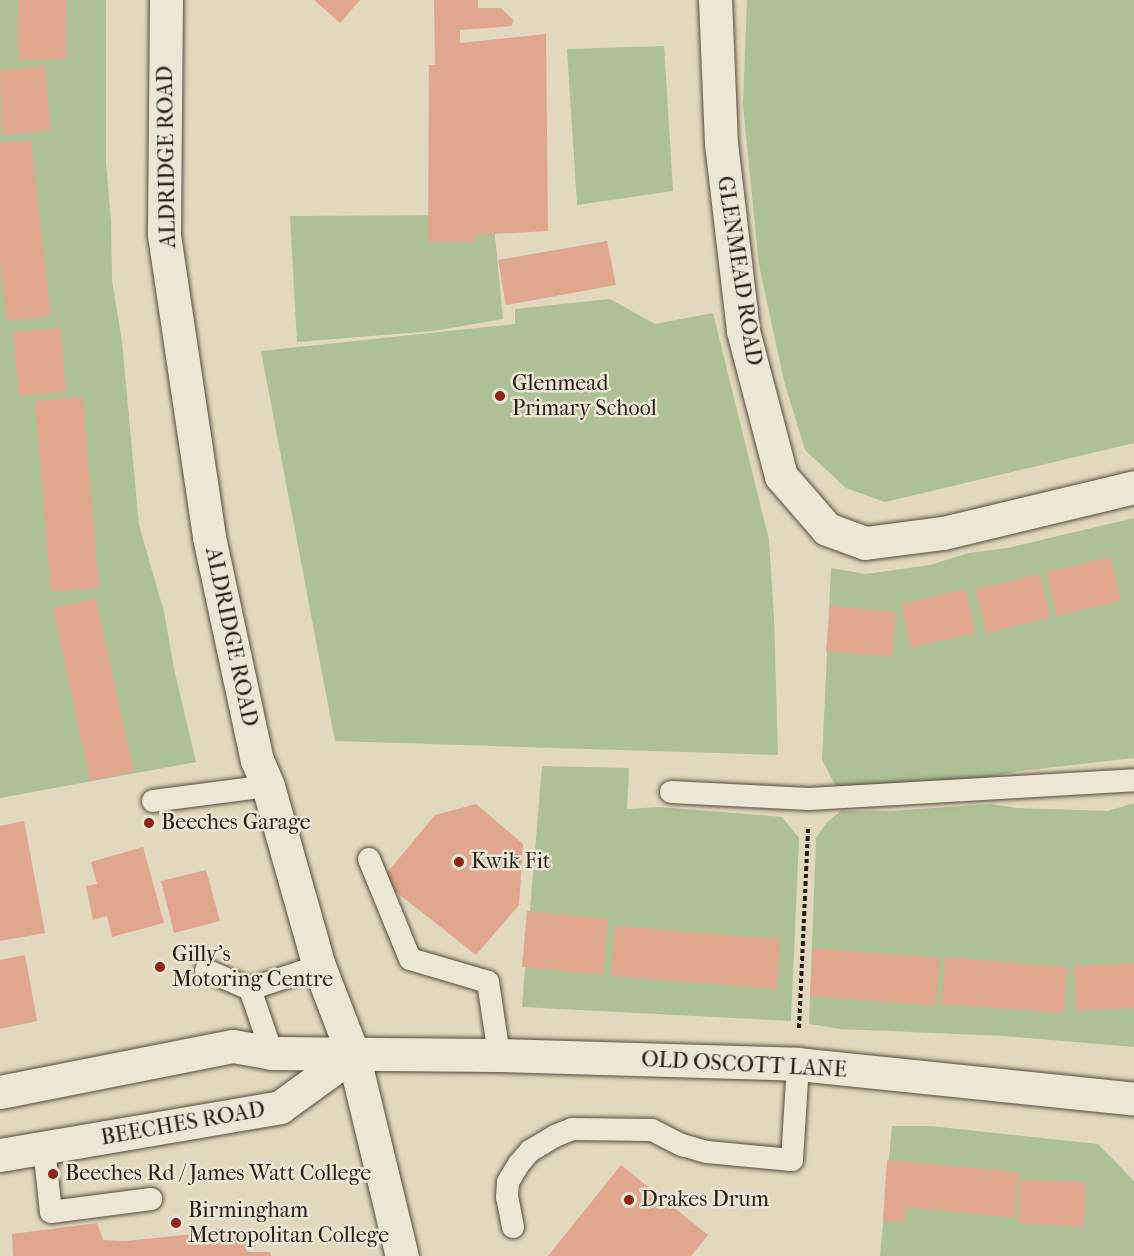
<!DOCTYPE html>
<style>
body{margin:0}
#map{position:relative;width:1134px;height:1256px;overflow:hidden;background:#e1d8bd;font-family:"IM FELL French Canon",serif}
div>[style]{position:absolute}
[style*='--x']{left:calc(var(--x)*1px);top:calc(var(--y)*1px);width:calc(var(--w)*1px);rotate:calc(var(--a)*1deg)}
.green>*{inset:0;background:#adc096}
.building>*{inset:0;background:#e0a78e}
.path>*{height:4px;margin-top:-2px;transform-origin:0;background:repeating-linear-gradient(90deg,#271e15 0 4.5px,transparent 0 7.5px)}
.roads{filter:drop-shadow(0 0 2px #564c3f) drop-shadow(0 0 2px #564c3f)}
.service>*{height:22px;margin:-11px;padding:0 11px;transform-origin:11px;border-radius:11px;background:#ece6d4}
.minor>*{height:33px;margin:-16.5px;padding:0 16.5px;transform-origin:16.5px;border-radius:16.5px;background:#ece6d4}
.tertiary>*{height:33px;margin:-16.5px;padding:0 16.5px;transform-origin:16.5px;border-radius:16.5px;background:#ece6d4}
.dots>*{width:16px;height:16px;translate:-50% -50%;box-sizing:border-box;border:3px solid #ece6d4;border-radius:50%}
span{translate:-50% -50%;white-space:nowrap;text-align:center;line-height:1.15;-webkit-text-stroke:5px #ece6d4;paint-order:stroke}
.street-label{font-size:22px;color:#271e15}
.poi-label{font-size:22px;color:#271e15}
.left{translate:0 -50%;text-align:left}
</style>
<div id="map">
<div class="green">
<i style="clip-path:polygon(0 0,106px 0,106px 163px,111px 221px,112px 280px,122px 342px,139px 525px,164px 612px,174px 669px,196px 762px,0 798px)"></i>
<i style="clip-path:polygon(747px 0,1134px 0,1134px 443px,885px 502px,846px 488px,805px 450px,784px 381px,759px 265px,743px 105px)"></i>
<i style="clip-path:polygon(664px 46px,673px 191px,577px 205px,567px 49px)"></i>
<i style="clip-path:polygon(493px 215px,503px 319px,433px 331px,297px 342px,290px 216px)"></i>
<i style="clip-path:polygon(610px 299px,655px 324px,713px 313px,769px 540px,774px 618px,778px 755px,335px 741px,261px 351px,515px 324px,515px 309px)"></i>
<i style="clip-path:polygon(1134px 518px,1134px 758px,1019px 771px,981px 779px,837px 788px,822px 760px,831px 568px,866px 574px,930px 565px,968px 553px,1008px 548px)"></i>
<i style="clip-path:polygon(542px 766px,629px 768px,627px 809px,660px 807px,782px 817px,799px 838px,791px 1021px,522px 1007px)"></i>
<i style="clip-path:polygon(1134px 803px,1134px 1047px,1004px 1036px,841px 1029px,809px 1024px,816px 838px,827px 822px,841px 811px,892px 811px,990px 804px,1018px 808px,1108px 811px)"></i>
<i style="clip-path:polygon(892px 1126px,930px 1126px,1098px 1144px,1134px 1181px,1134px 1256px,880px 1256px)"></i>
</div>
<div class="building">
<i style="clip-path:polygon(18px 0,66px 0,67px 59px,19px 60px)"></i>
<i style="clip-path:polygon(314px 0,360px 0,340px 23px)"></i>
<i style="clip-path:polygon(434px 0,478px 0,478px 8px,501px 8px,513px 20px,512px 26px,460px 30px,460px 43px,546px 34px,548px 231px,475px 235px,476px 242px,428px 242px,429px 65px,435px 65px)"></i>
<i style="clip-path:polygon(45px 66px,51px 130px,2px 135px,0 70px)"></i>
<i style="clip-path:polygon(31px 140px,51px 316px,7px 321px,0 260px,0 143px)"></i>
<i style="clip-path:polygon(607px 241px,616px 285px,506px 305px,498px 260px)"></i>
<i style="clip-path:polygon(61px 328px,66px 392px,19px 396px,13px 332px)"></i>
<i style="clip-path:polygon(83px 397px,99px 588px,51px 592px,35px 401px)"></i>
<i style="clip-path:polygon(1111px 557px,1121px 601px,1057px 616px,1046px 572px)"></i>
<i style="clip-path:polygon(1040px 574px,1050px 618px,986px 633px,976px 589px)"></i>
<i style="clip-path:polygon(965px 589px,975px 633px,911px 648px,901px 604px)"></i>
<i style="clip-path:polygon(96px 598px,134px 771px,90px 781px,53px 608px)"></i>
<i style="clip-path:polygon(830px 606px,896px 612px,892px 657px,826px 651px)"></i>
<i style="clip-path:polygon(476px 804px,523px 844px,519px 905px,476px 955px,381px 880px,435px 815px)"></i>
<i style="clip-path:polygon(24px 821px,45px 933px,0 941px,0 826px)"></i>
<i style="clip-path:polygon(143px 847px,164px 923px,112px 937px,107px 916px,93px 920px,86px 886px,97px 884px,91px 862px)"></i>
<i style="clip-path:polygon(206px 870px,220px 921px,174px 933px,161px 881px)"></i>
<i style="clip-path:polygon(527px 911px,608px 919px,603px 975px,522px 967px)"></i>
<i style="clip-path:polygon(615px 926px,780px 939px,777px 989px,611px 976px)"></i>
<i style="clip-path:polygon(813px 948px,940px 958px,936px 1006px,810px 996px)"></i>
<i style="clip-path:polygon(25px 955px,37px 1021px,0 1029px,0 960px)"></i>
<i style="clip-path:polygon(945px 957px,1067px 967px,1064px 1013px,941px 1004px)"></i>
<i style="clip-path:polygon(1134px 963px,1134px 1008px,1076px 1011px,1074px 966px)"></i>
<i style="clip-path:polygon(887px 1160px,1019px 1172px,1015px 1218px,906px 1207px,905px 1223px,883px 1221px)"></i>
<i style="clip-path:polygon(621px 1165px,708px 1235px,691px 1256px,548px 1256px)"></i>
<i style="clip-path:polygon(1020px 1179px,1086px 1182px,1084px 1227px,1018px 1223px)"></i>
<i style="clip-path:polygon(97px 1223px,103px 1240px,125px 1241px,244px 1229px,247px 1252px,270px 1252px,271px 1256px,13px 1256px,12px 1234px)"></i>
</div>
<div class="path">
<i style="--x:799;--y:1028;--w:200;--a:-87.4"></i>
</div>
<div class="roads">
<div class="service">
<i style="--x:671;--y:792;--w:138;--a:2.9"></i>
<i style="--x:809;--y:799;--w:326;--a:-3.3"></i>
<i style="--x:153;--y:801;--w:116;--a:-7.4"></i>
<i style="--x:369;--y:859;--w:108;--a:67.7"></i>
<i style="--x:410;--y:959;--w:81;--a:16.4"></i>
<i style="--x:488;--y:982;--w:74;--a:81.4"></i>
<i style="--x:206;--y:970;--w:48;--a:23.4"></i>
<i style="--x:250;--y:989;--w:73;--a:-18.4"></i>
<i style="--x:250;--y:989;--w:68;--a:71"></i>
<i style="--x:44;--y:1148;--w:64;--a:83.8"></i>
<i style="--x:51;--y:1212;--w:101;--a:-7.4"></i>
<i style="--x:513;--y:1227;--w:31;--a:-101"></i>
<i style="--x:507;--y:1197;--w:15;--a:-86"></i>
<i style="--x:508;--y:1182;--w:21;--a:-59"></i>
<i style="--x:519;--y:1164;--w:17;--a:-50"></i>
<i style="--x:530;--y:1151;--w:29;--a:-31"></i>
<i style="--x:555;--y:1136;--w:18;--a:-22"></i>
<i style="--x:572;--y:1129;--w:80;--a:0.7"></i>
<i style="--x:652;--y:1130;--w:34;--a:27"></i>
<i style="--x:682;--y:1145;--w:26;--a:16"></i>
<i style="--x:707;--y:1152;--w:85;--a:5.4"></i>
<i style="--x:792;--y:1160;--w:96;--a:-86.4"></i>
</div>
<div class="minor">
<i style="--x:715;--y:0;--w:143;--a:87.6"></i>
<i style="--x:721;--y:143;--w:189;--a:83.3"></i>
<i style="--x:743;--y:331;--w:150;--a:75.3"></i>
<i style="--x:781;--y:476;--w:70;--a:49"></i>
<i style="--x:827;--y:529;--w:40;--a:20.2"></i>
<i style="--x:865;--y:543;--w:79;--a:-7.3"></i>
<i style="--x:943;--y:533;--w:196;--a:-13.5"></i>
<i style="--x:0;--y:1092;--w:237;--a:-11.2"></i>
<i style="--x:233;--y:1046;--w:40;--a:10"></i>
<i style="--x:272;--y:1053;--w:227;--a:0.5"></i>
<i style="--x:499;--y:1055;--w:299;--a:1.7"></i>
<i style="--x:798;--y:1064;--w:338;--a:5.9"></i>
<i style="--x:0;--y:1155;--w:284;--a:-9.7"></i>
<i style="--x:280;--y:1107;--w:90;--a:-36"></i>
</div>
<div class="tertiary">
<i style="--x:166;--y:0;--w:235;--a:90.5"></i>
<i style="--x:164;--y:235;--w:305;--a:81.5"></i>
<i style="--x:209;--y:537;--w:228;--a:77.9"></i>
<i style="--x:257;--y:760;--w:28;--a:67"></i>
<i style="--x:268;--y:786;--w:187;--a:74.2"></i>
<i style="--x:319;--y:966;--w:94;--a:68.9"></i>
<i style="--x:353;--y:1054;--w:208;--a:76.4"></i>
</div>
</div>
<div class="dots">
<i style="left:500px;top:396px;background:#8f2418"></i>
<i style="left:149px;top:823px;background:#8f2418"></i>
<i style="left:459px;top:862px;background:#8f2418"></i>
<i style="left:160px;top:967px;background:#8f2418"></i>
<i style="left:53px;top:1174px;background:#8f2418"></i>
<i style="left:629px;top:1200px;background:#8f2418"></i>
<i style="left:176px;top:1223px;background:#8f2418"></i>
</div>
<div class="street-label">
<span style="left:167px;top:157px;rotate:-91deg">ALDRIDGE ROAD</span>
<span style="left:739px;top:271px;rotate:81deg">GLENMEAD ROAD</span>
<span style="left:231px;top:637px;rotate:78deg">ALDRIDGE ROAD</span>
<span style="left:744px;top:1065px;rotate:3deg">OLD OSCOTT LANE</span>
<span style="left:183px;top:1124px;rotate:-10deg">BEECHES ROAD</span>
</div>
<div class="poi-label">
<span class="left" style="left:512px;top:396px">Glenmead<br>Primary School</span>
<span class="left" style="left:161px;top:823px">Beeches Garage</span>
<span class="left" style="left:471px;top:862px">Kwik Fit</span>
<span class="left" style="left:172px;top:967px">Gilly's<br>Motoring Centre</span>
<span class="left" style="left:65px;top:1174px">Beeches Rd / James Watt College</span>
<span class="left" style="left:641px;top:1200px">Drakes Drum</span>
<span class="left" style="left:188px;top:1223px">Birmingham<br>Metropolitan College</span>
</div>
</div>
